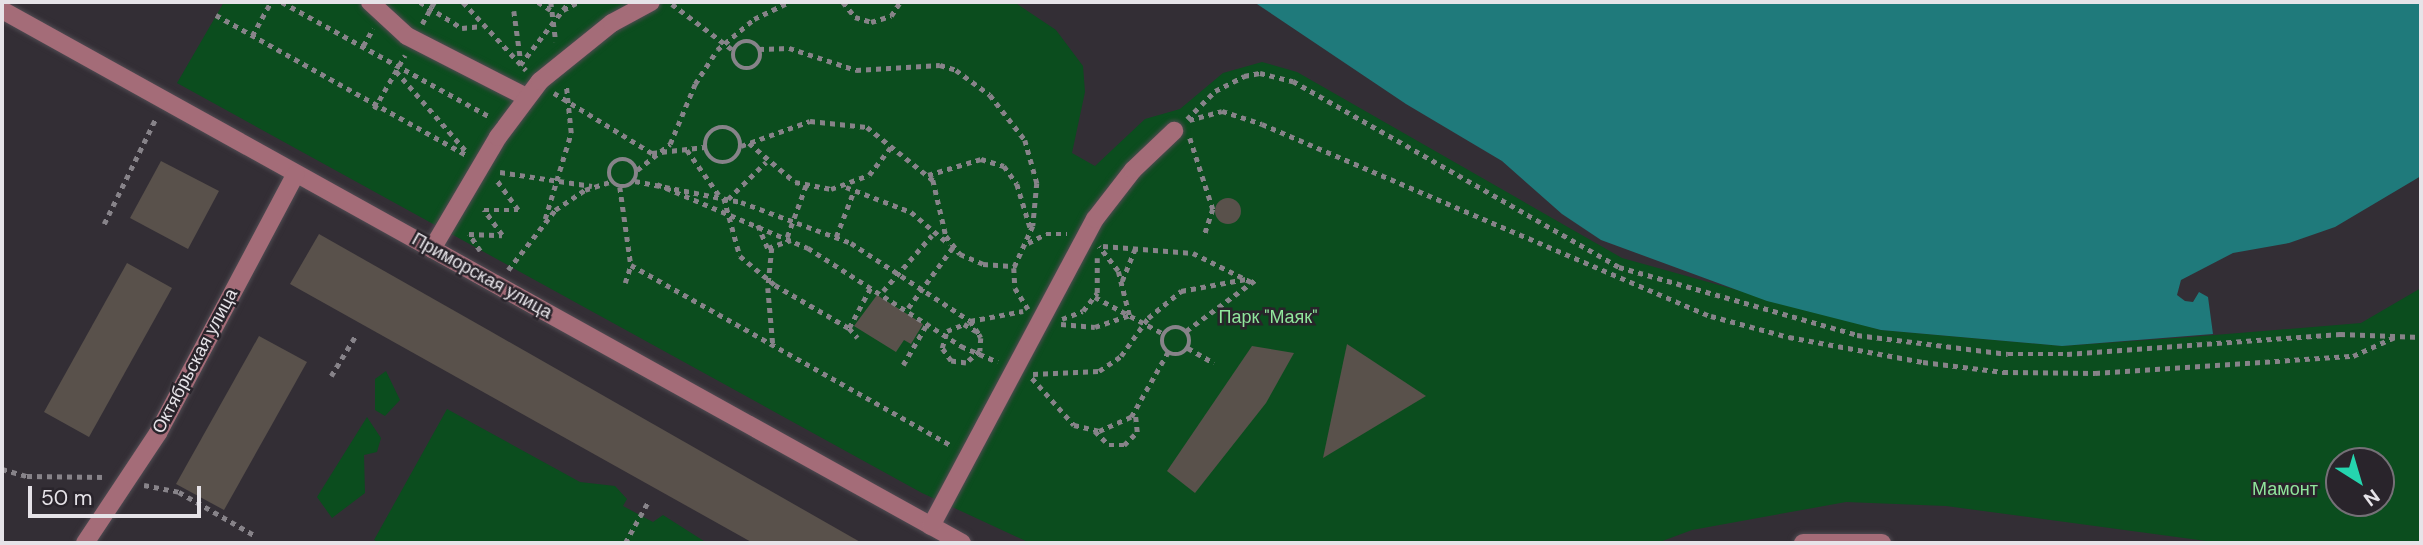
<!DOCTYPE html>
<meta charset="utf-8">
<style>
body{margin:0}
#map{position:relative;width:2423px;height:545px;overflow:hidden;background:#332e35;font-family:"DM Sans",sans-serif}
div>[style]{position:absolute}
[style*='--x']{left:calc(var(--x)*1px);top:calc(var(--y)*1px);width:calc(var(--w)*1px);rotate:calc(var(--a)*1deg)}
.green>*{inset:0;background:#0b4d1e}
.water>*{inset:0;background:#1f7a7b}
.building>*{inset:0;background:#59514b}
.round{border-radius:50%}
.path>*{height:4.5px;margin-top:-2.25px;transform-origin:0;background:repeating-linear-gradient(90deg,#878389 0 5px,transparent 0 10px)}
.path>.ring{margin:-2.25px;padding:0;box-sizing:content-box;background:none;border:4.5px solid #878389;border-radius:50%}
.roads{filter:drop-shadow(0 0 2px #504b52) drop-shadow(0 0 2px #504b52)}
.minor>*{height:18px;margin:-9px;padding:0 9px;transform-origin:9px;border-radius:9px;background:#a46c78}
span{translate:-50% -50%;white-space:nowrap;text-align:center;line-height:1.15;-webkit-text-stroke:5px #29242b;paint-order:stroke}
.street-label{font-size:18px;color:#e6e3e8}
.park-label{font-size:18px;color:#90e69c}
.frame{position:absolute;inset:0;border:4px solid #e6e3e8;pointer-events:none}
.north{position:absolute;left:2325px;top:447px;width:70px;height:70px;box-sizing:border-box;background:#29242b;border:2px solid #757077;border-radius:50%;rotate:143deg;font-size:19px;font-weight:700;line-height:28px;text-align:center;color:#e6e3e8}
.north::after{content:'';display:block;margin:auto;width:24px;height:32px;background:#25d5ae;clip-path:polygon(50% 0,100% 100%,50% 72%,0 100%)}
.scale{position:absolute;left:28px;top:486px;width:173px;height:32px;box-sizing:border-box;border:4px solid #e6e3e8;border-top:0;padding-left:9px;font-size:21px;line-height:24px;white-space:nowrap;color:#e6e3e8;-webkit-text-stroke:5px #29242b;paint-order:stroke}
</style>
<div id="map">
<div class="green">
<i style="clip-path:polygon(evenodd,224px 2px,1014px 2px,1056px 30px,1083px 66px,1085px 92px,1072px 153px,1095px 166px,1145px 119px,1180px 109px,1223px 73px,1262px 62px,1297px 72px,1622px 258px,1881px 330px,2062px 346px,2190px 337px,2361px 323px,2421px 288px,2421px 543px,2221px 543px,1946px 506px,1846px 502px,1692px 530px,1657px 543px,1030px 543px,922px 493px,177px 83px,224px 2px,2339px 461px,2381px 461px,2381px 503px,2339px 503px,2339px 461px)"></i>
<i style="clip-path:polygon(386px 371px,400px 400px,385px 416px,375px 410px,375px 379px)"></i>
<i style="clip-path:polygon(447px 409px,580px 482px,615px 486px,627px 499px,623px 506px,653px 522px,663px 515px,707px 543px,380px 543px,374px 540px)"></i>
<i style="clip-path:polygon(367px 417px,381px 438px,377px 452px,364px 455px,365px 493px,332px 518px,317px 497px)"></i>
</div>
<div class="water">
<i style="clip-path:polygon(1254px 2px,2421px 2px,2421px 176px,2335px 227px,2289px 243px,2233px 253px,2181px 280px,2177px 295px,2185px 301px,2193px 302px,2199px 292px,2208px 297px,2213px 334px,2062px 346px,1881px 330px,1767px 301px,1601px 240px,1562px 214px,1502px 161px,1406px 104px)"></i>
</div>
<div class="building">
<i style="clip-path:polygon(161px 161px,219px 191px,188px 249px,130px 218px)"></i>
<i class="round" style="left:1215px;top:198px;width:26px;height:26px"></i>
<i style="clip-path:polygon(319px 234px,490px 331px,862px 543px,753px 543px,290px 284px)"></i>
<i style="clip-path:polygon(127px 263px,172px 288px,89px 437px,44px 412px)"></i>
<i style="clip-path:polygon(877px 295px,923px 324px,911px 344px,904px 340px,896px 352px,854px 326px)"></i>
<i style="clip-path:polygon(259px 336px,307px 362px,224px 510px,176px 484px)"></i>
<i style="clip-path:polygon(1347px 344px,1426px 396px,1323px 458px)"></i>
<i style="clip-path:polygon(1252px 346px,1294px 353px,1266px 403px,1195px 493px,1167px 471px)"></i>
</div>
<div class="path">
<i style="--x:282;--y:2;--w:238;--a:28.9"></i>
<i style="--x:420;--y:2;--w:49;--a:31.8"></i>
<i style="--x:462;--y:28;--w:20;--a:-6"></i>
<i style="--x:463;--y:2;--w:93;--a:47.2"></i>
<i style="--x:538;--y:2;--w:15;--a:32"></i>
<i style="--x:551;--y:2;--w:40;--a:82.9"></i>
<i style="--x:843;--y:2;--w:19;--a:51"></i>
<i style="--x:855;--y:17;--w:17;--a:17"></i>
<i style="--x:871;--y:22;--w:21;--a:-17"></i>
<i style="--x:891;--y:16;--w:17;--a:-57"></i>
<i style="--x:672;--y:4;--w:76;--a:37"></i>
<i style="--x:563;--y:10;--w:17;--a:-28"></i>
<i style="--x:514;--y:11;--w:51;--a:82.2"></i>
<i style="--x:216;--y:15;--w:287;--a:29.2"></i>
<i style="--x:422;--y:24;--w:25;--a:-61"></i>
<i style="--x:252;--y:36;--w:39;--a:-61"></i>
<i class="ring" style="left:733px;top:41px;width:23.5px;height:23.5px"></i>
<i style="--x:363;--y:46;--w:20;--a:-60"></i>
<i style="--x:759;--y:49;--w:30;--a:-2"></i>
<i style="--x:789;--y:48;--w:71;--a:18.2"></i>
<i style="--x:856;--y:70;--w:84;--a:-3.4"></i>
<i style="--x:940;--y:65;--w:17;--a:17"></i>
<i style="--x:956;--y:70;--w:42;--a:36.3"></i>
<i style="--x:990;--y:95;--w:57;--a:52.1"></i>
<i style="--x:1025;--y:140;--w:45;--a:74.4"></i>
<i style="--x:1037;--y:183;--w:43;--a:95.3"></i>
<i style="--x:1033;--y:226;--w:46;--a:114.3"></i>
<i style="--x:1014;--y:268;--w:20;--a:87"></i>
<i style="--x:1015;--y:288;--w:25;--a:58"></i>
<i style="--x:520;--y:65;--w:80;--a:-52.1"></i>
<i style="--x:396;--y:71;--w:108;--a:48.8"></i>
<i style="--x:554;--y:93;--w:115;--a:31.5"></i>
<i style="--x:652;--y:153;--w:53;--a:-6.5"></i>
<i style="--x:374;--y:109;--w:62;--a:-60.1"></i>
<i style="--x:1187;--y:119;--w:40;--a:-45"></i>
<i style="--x:1215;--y:91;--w:33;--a:-27"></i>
<i style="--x:1244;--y:76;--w:16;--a:-11"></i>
<i style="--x:1260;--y:73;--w:34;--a:14"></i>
<i style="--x:1293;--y:81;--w:375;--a:29.7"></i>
<i style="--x:1619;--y:267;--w:248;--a:15.9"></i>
<i style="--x:1857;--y:335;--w:152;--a:7.2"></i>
<i style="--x:2008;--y:354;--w:59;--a:0"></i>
<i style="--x:2067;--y:354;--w:274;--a:-4.2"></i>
<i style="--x:2340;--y:334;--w:81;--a:2.1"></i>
<i style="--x:1189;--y:120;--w:34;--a:-15"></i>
<i style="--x:1222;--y:111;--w:42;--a:18"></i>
<i style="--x:1262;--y:124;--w:488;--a:23.2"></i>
<i style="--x:1711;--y:316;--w:81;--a:15.1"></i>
<i style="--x:1789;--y:337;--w:136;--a:10.6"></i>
<i style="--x:1923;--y:362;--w:81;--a:7.1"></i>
<i style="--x:2003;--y:372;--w:92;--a:0.6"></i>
<i style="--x:2095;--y:373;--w:259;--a:-3.8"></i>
<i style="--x:2353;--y:356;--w:48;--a:-24.4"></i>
<i class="ring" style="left:705px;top:127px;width:31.5px;height:31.5px"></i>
<i style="--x:1190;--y:138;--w:75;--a:72.1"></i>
<i style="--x:1213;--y:209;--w:26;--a:108"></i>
<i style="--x:749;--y:143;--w:60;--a:40.3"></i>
<i style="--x:795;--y:182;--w:37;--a:11"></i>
<i style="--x:831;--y:189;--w:40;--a:-20.2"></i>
<i style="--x:869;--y:175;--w:39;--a:-52"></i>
<i style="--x:741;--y:146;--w:73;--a:-19.9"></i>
<i style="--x:810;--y:121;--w:57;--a:6"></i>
<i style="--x:867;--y:127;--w:85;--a:38.8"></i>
<i style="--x:933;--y:180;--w:57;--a:76.9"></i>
<i style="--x:946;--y:236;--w:23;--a:52"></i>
<i style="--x:960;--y:254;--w:25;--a:23"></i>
<i style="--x:983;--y:264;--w:32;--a:4"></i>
<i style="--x:687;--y:150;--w:55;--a:54.6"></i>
<i class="ring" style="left:609px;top:159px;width:23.5px;height:23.5px"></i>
<i style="--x:637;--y:170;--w:42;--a:-38.2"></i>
<i style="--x:670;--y:144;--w:65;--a:-67.4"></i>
<i style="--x:695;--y:84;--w:40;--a:-57.1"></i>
<i style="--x:717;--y:50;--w:48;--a:-40"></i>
<i style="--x:754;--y:19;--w:39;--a:-26"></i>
<i style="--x:500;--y:172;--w:93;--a:8.7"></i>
<i style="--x:928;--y:175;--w:55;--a:-16.8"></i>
<i style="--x:981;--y:159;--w:24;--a:17"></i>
<i style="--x:1004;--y:166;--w:22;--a:54"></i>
<i style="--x:1017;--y:184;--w:48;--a:73.1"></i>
<i style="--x:635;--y:181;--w:108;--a:11.2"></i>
<i style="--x:741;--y:202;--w:117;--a:20.4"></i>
<i style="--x:851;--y:243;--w:142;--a:33.2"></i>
<i style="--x:970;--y:321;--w:16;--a:55"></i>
<i style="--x:979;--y:334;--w:4;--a:63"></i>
<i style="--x:981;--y:338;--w:13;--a:94"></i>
<i style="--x:980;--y:351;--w:18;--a:139"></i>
<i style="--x:966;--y:363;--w:15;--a:-172"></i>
<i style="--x:951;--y:361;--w:16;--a:-125"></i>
<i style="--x:942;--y:348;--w:18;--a:-74"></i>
<i style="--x:947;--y:331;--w:18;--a:-22"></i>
<i style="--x:964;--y:324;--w:14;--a:30"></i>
<i style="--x:657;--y:184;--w:164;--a:23"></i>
<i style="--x:808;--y:248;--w:182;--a:32.6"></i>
<i style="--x:961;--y:346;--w:40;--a:23.4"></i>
<i style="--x:620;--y:187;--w:79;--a:82"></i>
<i style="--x:846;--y:187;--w:70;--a:21"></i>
<i style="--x:911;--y:212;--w:50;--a:40.1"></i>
<i style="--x:724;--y:198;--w:60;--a:74.6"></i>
<i style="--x:740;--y:256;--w:45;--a:39.6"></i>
<i style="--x:775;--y:285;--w:86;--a:30.2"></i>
<i style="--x:849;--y:328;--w:49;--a:-61.9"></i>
<i style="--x:728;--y:199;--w:53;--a:-44.2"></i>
<i style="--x:545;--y:219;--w:90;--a:-73.2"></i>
<i style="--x:571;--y:133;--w:48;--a:-95.9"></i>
<i style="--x:104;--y:224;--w:118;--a:-63.9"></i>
<i style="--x:758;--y:225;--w:25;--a:67"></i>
<i style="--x:768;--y:248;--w:24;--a:-19"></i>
<i style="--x:787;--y:237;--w:55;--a:-69.9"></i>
<i style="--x:836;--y:237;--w:47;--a:-68.9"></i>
<i style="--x:1028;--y:243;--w:20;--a:-27"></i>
<i style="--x:1046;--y:234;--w:21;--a:0"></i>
<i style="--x:1103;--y:246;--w:90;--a:4.4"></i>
<i style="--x:1193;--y:253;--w:65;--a:26.6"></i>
<i style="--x:772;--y:248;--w:40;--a:95.7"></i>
<i style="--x:768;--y:288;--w:57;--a:85"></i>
<i style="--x:480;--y:251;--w:20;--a:-123"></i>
<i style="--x:469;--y:234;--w:33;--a:2"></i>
<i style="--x:502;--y:235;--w:31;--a:-126"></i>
<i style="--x:484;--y:210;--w:34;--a:0"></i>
<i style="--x:518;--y:210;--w:39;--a:-126"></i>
<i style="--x:508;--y:270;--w:76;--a:-51.9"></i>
<i style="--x:555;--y:210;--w:36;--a:-34"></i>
<i style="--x:585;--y:190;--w:28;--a:-18"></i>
<i style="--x:1122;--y:281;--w:38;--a:-68"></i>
<i style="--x:625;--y:283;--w:19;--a:-72"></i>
<i style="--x:631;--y:265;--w:369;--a:29.4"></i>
<i style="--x:883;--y:291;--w:74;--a:-48.8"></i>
<i style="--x:1095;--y:297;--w:78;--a:28.2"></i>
<i style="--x:908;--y:308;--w:76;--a:-53.6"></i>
<i style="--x:1062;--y:319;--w:22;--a:-21"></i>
<i style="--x:1083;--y:311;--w:23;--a:-52"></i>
<i style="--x:1097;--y:293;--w:35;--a:-90"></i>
<i style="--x:970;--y:321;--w:54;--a:-10.7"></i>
<i style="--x:1061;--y:324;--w:34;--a:5"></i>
<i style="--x:1095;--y:327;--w:36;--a:-19"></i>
<i style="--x:1129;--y:315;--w:45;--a:-104"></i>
<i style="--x:1118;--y:271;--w:31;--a:-128"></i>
<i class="ring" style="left:1162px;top:327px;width:23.5px;height:23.5px"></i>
<i style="--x:849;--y:328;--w:13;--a:48"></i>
<i style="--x:1186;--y:331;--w:89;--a:-36.4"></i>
<i style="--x:1188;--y:348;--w:30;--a:30"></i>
<i style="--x:903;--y:365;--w:50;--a:-59.8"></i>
<i style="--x:1033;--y:374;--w:66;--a:-2.6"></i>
<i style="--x:1099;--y:371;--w:27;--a:-34"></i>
<i style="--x:1121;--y:356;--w:47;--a:-54.6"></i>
<i style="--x:1148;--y:318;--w:43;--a:-39.3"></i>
<i style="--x:1181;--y:291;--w:66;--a:-10.5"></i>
<i style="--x:331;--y:376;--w:48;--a:-58.6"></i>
<i style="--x:1032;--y:378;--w:63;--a:48.2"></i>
<i style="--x:1074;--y:425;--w:26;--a:13"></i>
<i style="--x:1099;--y:431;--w:35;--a:-24"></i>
<i style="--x:1131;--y:417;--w:75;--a:-60.4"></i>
<i style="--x:1095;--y:431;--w:20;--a:45"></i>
<i style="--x:1109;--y:445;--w:15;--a:0"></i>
<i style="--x:1124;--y:445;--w:18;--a:-45"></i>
<i style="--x:1137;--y:432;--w:19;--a:-96"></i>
<i style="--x:2;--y:469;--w:26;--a:16"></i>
<i style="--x:27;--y:476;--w:79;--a:0.7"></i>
<i style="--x:144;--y:485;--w:36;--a:11"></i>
<i style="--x:179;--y:492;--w:86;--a:29.8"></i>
<i style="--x:625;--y:543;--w:47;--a:-60.7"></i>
</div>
<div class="roads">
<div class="minor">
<i style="--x:370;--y:2;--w:50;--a:42.6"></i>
<i style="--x:407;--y:36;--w:134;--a:27.1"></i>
<i style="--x:2;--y:10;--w:1098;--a:29.04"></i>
<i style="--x:432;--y:249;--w:130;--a:-59.5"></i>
<i style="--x:498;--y:137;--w:70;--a:-53.1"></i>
<i style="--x:540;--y:81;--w:92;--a:-38.9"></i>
<i style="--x:612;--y:23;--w:44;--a:-28.3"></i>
<i style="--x:931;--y:526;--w:348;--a:-61.9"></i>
<i style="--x:1095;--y:219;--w:62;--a:-52.2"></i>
<i style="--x:1133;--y:170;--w:57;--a:-43.6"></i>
<i style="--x:85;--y:543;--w:132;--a:-56.4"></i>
<i style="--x:158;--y:433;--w:293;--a:-62"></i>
<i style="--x:1803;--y:543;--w:79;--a:0"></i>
</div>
</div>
<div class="street-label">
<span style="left:482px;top:276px;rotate:29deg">Приморская улица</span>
<span style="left:195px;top:361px;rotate:-62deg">Октябрьская улица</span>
</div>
<div class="park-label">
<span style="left:1268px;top:317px">Парк "Маяк"</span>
<span style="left:2285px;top:489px">Мамонт</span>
</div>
<div class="frame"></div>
<div class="north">N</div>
<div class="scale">50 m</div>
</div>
